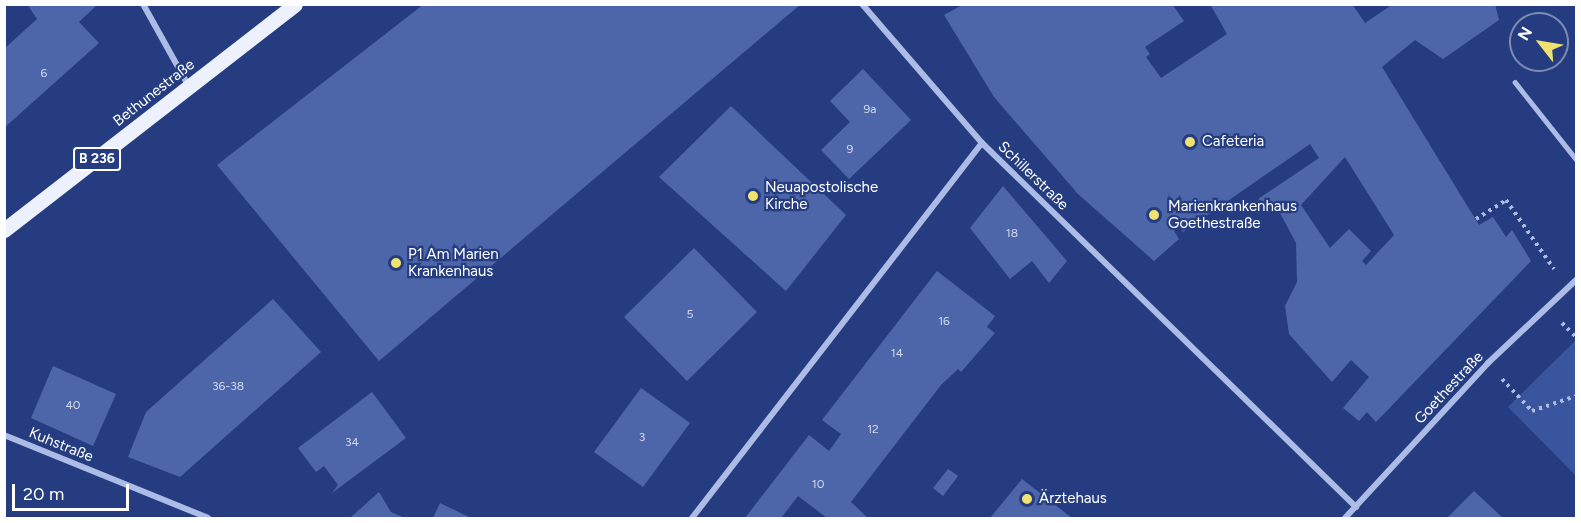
<!DOCTYPE html>
<meta charset="utf-8">
<style>
body{margin:0}
#map{position:relative;width:1581px;height:523px;overflow:hidden;background:#253d80;font-family:Figtree,sans-serif}
div>[style]{position:absolute}
[style*='--x']{left:calc(var(--x)*1px);top:calc(var(--y)*1px);width:calc(var(--w)*1px);rotate:calc(var(--a)*1deg)}
.green>*{inset:0;background:#39559d}
.building>*{inset:0;background:#4d66a9}
.path>*{height:4px;margin-top:-2px;transform-origin:0;background:repeating-linear-gradient(90deg,#acbce6 0 3px,transparent 0 7.5px)}
.lane>*{height:4.5px;margin:-2.25px;padding:0 2.25px;transform-origin:2.25px;border-radius:2.25px;background:#acbce6}
.street>*{height:6px;margin:-3px;padding:0 3px;transform-origin:3px;border-radius:3px;background:#acbce6}
.primary>*{height:15px;margin:-7.5px;padding:0 7.5px;transform-origin:7.5px;border-radius:7.5px;background:#edf0fd}
.dots>*{width:16px;height:16px;translate:-50% -50%;box-sizing:border-box;border:3px solid #253d80;border-radius:50%}
span{translate:-50% -50%;white-space:nowrap;text-align:center;line-height:1.15;-webkit-text-stroke:4.5px #253d80;paint-order:stroke}
.number-label{font-size:12px;color:#d2d9ea}
.number-label span{-webkit-text-stroke-width:0}
.shield-label span{padding:2px 4px;background:#253d80;border:2px solid;border-radius:4px;-webkit-text-stroke-width:0}
.shield-label{font-size:14px;color:#fff;font-weight:700}
.street-label{font-size:15px;color:#fff}
.poi-label{font-size:15px;color:#fff}
.left{translate:0 -50%;text-align:left}
.frame{position:absolute;inset:0;border:6px solid #fff;pointer-events:none}
.north{position:absolute;left:1509px;top:12px;width:60px;height:60px;box-sizing:border-box;background:#253d80;border:2px solid #7c8bb3;border-radius:50%;rotate:301deg;font-size:16px;font-weight:700;line-height:24px;text-align:center;color:#fff}
.north::after{content:'';display:block;margin:auto;width:21px;height:27px;background:#f0e170;clip-path:polygon(50% 0,100% 100%,50% 72%,0 100%)}
.scale{position:absolute;left:12px;top:484px;width:117px;height:27px;box-sizing:border-box;border:3px solid #fff;border-top:0;padding-left:8px;font-size:18px;line-height:21px;white-space:nowrap;color:#fff;-webkit-text-stroke:4px #253d80;paint-order:stroke}
</style>
<div id="map">
<div class="green">
<i style="clip-path:polygon(1576px 340px,1576px 476px,1508px 407px)"></i>
</div>
<div class="building">
<i style="clip-path:polygon(27px 4px,98px 4px,79px 22px,99px 43px,4px 128px,4px 49px,37px 19px)"></i>
<i style="clip-path:polygon(424px 4px,801px 4px,379px 361px,217px 165px)"></i>
<i style="clip-path:polygon(evenodd,964px 4px,1172px 4px,1184px 21px,1145px 47px,1150px 54px,1146px 57px,1161px 78px,1227px 34px,1210px 4px,1352px 4px,1365px 23px,1393px 4px,1495px 4px,1499px 20px,1443px 59px,1415px 40px,1382px 67px,1479px 225px,1493px 217px,1506px 237px,1512px 230px,1531px 261px,1376px 422px,1367px 412px,1359px 421px,1343px 408px,1369px 377px,1351px 360px,1332px 382px,1289px 334px,1285px 306px,1297px 282px,1296px 243px,1280px 213px,1258px 199px,1319px 158px,1310px 144px,1183px 232px,1180px 227px,1174px 231px,1179px 239px,1154px 261px,1078px 194px,994px 97px,944px 15px,964px 4px,1345px 157px,1394px 235px,1366px 265px,1362px 261px,1371px 251px,1349px 229px,1330px 248px,1301px 205px,1345px 157px)"></i>
<i style="clip-path:polygon(863px 69px,911px 120px,849px 179px,821px 150px,850px 122px,830px 101px)"></i>
<i style="clip-path:polygon(731px 106px,846px 215px,786px 291px,659px 177px)"></i>
<i style="clip-path:polygon(1003px 186px,1067px 261px,1049px 283px,1032px 261px,1010px 279px,970px 228px)"></i>
<i style="clip-path:polygon(694px 248px,757px 312px,687px 381px,624px 317px)"></i>
<i style="clip-path:polygon(937px 271px,995px 316px,987px 327px,995px 333px,961px 372px,958px 369px,941px 385px,851px 502px,868px 518px,827px 518px,798px 496px,781px 518px,745px 518px,809px 435px,829px 451px,841px 434px,822px 420px)"></i>
<i style="clip-path:polygon(273px 299px,321px 352px,180px 477px,128px 457px,146px 412px)"></i>
<i style="clip-path:polygon(53px 366px,116px 394px,93px 446px,31px 418px)"></i>
<i style="clip-path:polygon(641px 388px,690px 423px,643px 487px,594px 452px)"></i>
<i style="clip-path:polygon(372px 392px,406px 438px,332px 493px,338px 485px,324px 466px,316px 472px,298px 448px)"></i>
<i style="clip-path:polygon(948px 469px,958px 476px,943px 496px,933px 488px)"></i>
<i style="clip-path:polygon(1022px 479px,1072px 518px,990px 518px)"></i>
<i style="clip-path:polygon(1474px 491px,1503px 518px,1447px 518px)"></i>
<i style="clip-path:polygon(379px 492px,391px 512px,405px 518px,350px 518px)"></i>
<i style="clip-path:polygon(440px 503px,471px 518px,433px 518px)"></i>
</div>
<div class="path">
<i style="--x:1476;--y:219;--w:36;--a:-32"></i>
<i style="--x:1506;--y:200;--w:84;--a:55.2"></i>
<i style="--x:1562;--y:323;--w:20;--a:45"></i>
<i style="--x:1502;--y:379;--w:44;--a:46.8"></i>
<i style="--x:1532;--y:411;--w:46;--a:-18.8"></i>
</div>
<div class="lane">
<i style="--x:1515;--y:82;--w:98;--a:51.6"></i>
</div>
<div class="street">
<i style="--x:143;--y:4;--w:93;--a:60.9"></i>
<i style="--x:862;--y:4;--w:184;--a:49.2"></i>
<i style="--x:4;--y:435;--w:220;--a:22.1"></i>
<i style="--x:692;--y:518;--w:474;--a:-52.3"></i>
<i style="--x:982;--y:143;--w:522;--a:44.22"></i>
<i style="--x:1345;--y:518;--w:211;--a:-47.3"></i>
<i style="--x:1488;--y:363;--w:121;--a:-43.3"></i>
</div>
<div class="primary">
<i style="--x:4;--y:230;--w:368;--a:-37.8"></i>
</div>
<div class="dots">
<i style="left:1190px;top:142px;background:#f0e170"></i>
<i style="left:753px;top:196px;background:#f0e170"></i>
<i style="left:1154px;top:215px;background:#f0e170"></i>
<i style="left:396px;top:263px;background:#f0e170"></i>
<i style="left:1027px;top:499px;background:#f0e170"></i>
</div>
<div class="number-label">
<span style="left:44px;top:74px">6</span>
<span style="left:870px;top:110px">9a</span>
<span style="left:850px;top:150px">9</span>
<span style="left:1012px;top:234px">18</span>
<span style="left:690px;top:315px">5</span>
<span style="left:944px;top:322px">16</span>
<span style="left:897px;top:354px">14</span>
<span style="left:228px;top:387px">36-38</span>
<span style="left:73px;top:406px">40</span>
<span style="left:873px;top:430px">12</span>
<span style="left:642px;top:438px">3</span>
<span style="left:352px;top:443px">34</span>
<span style="left:818px;top:485px">10</span>
</div>
<div class="shield-label">
<span style="left:97px;top:159px">B 236</span>
</div>
<div class="street-label">
<span style="left:154px;top:93px;rotate:-38deg">Bethunestraße</span>
<span style="left:1033px;top:176px;rotate:44deg">Schillerstraße</span>
<span style="left:1449px;top:388px;rotate:-47deg">Goethestraße</span>
<span style="left:61px;top:445px;rotate:22deg">Kuhstraße</span>
</div>
<div class="poi-label">
<span class="left" style="left:1202px;top:142px">Cafeteria</span>
<span class="left" style="left:765px;top:196px">Neuapostolische<br>Kirche</span>
<span class="left" style="left:1168px;top:215px">Marienkrankenhaus<br>Goethestraße</span>
<span class="left" style="left:408px;top:263px">P1 Am Marien<br>Krankenhaus</span>
<span class="left" style="left:1039px;top:499px">Ärztehaus</span>
</div>
<div class="frame"></div>
<div class="north">N</div>
<div class="scale">20 m</div>
</div>
